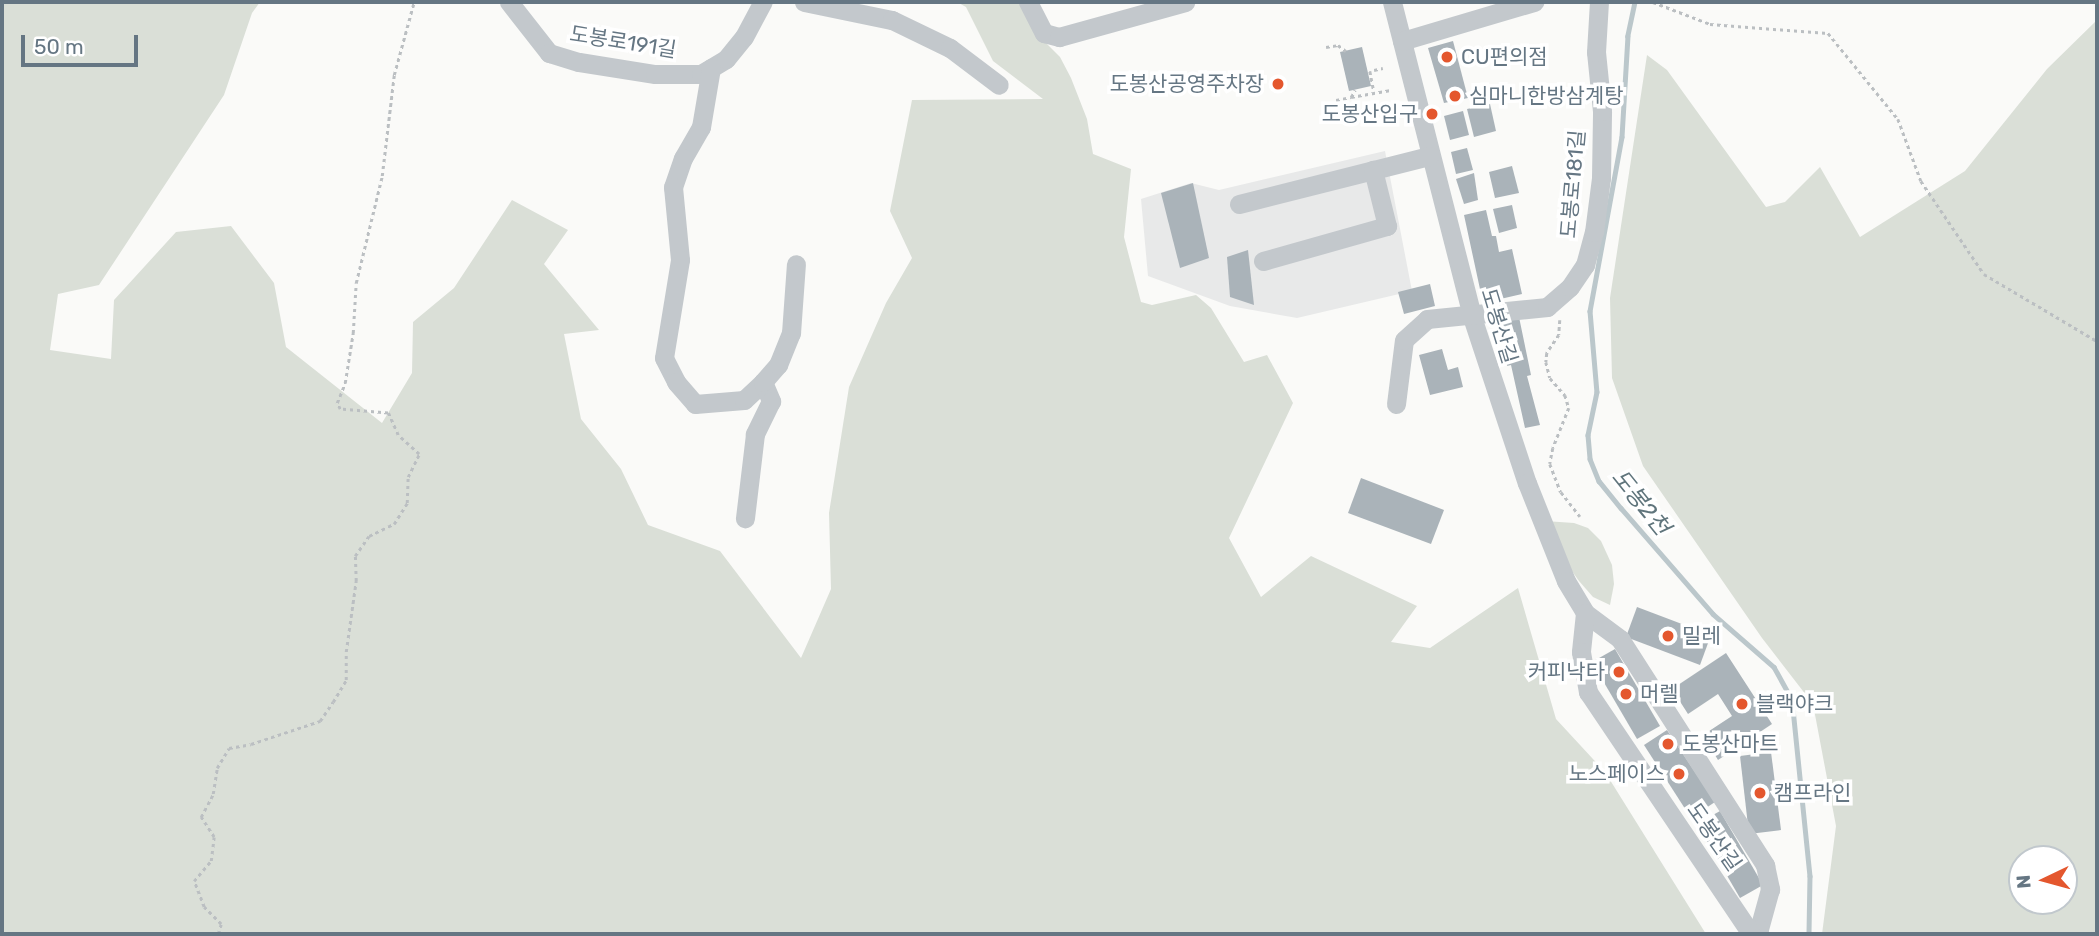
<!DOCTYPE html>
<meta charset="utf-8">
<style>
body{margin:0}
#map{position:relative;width:2099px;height:936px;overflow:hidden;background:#fafaf8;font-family:Rubik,"Noto Sans KR",sans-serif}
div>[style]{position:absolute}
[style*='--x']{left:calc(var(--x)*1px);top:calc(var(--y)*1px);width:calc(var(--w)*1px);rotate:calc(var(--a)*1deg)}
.built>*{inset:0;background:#e8e9e9}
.green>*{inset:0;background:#dadfd7}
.stream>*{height:4.5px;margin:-2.25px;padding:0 2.25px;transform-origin:2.25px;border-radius:2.25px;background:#bbc7cb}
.building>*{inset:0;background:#aab3b9}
.path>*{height:2.5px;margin-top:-1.25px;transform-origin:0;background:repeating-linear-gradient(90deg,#bbbfc2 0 3.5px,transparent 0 7px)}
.minor>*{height:19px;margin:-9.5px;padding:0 9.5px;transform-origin:9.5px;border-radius:9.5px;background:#c3c8cc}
.dots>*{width:19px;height:19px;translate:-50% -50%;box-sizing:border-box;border:4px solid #fff;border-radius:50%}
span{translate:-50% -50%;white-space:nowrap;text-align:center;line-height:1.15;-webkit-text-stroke:7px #fff;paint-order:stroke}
.street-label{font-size:21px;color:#657683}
.poi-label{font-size:21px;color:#657683}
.left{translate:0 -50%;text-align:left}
.right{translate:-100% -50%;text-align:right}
.water-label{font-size:23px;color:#60757c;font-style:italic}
.frame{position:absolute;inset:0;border:4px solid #657683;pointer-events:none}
.north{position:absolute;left:2008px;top:845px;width:70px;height:70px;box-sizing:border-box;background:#fff;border:2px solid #c1c8cd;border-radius:50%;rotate:265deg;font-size:19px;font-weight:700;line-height:28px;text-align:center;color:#657683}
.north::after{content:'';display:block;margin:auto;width:24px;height:32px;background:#e4572e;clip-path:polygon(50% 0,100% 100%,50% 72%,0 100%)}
.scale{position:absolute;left:21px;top:35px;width:117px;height:32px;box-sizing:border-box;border:4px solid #657683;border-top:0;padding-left:9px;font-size:21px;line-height:24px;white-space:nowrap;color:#657683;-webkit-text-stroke:5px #fff;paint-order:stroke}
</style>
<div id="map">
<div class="built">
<i style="clip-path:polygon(1385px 151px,1412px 291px,1297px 318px,1230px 306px,1148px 276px,1141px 199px,1191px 183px,1219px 190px)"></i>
</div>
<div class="green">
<i style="clip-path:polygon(2px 2px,260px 2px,252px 13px,224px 95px,99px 285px,58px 294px,50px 350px,111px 359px,114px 300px,176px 232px,231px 226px,274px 283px,286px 347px,382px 423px,412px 373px,413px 322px,454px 288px,512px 200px,568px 230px,544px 264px,599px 330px,564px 334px,581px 419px,621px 469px,648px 525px,720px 551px,801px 658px,831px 589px,829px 513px,849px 387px,886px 303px,912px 258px,890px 211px,912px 100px,1043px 99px,993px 61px,966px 7px,957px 2px,1027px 2px,1044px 41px,1060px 57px,1071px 78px,1087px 119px,1093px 154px,1131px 169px,1124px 237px,1141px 302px,1152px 305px,1196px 295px,1211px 308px,1244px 362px,1267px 355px,1293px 403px,1229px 538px,1261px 597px,1311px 556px,1417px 606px,1391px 642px,1430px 648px,1518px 588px,1556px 719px,1605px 772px,1706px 934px,2px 934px)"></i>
<i style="clip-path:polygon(evenodd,2097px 20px,2097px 934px,1822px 934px,1836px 826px,1813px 704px,1762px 638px,1643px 466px,1612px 378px,1610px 298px,1647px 55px,1667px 70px,1766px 207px,1785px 202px,1820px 167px,1860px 237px,1965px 171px,2047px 69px,2097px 20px,2022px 859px,2064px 859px,2064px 901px,2022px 901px,2022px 859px)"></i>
<i style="clip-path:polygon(1545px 521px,1574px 523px,1588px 528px,1601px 541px,1612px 565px,1614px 584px,1610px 605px,1593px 597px,1579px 581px,1559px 553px)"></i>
</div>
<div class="stream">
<i style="--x:1635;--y:2;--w:35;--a:102"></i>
<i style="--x:1628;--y:36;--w:101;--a:93.4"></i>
<i style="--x:1622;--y:137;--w:177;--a:100.4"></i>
<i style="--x:1590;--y:311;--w:81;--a:85.1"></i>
<i style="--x:1597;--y:392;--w:44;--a:101.8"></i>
<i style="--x:1588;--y:435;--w:24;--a:85"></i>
<i style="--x:1590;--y:459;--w:24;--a:68"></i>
<i style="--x:1599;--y:481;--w:35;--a:51"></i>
<i style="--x:1621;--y:508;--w:140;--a:49"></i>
<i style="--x:1713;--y:614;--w:81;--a:41"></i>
<i style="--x:1774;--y:667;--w:37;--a:61"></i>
<i style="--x:1792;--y:699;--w:178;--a:84.2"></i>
<i style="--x:1810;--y:876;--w:58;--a:91"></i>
</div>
<div class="building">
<i style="clip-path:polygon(1453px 41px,1468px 98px,1444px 103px,1428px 48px)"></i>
<i style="clip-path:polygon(1362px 47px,1371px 86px,1349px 91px,1340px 52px)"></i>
<i style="clip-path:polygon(1490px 104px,1496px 131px,1474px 137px,1467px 109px)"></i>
<i style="clip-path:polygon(1463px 111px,1469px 135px,1450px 140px,1444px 116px)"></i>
<i style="clip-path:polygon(1467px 148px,1473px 170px,1456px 174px,1451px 152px)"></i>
<i style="clip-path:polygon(1512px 166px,1519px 193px,1495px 198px,1489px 172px)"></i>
<i style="clip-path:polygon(1474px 173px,1478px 200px,1464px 204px,1456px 179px)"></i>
<i style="clip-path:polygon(1193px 183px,1209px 258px,1180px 268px,1161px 193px)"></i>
<i style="clip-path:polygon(1512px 205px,1517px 228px,1499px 233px,1493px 209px)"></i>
<i style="clip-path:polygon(1486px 210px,1492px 236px,1496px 236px,1499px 252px,1512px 249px,1522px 294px,1483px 303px,1464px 215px)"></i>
<i style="clip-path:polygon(1248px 250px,1254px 305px,1230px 297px,1227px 257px)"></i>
<i style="clip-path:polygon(1430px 284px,1435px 306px,1404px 314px,1398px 292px)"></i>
<i style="clip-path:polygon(1519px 317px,1531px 375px,1527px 376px,1540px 425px,1525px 428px,1511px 365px,1507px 366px,1500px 321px)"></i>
<i style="clip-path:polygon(1442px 349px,1448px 370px,1458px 367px,1463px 387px,1430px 395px,1419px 355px)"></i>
<i style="clip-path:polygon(1361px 478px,1444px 510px,1431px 544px,1348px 513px)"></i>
<i style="clip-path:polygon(1637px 607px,1711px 635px,1700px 665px,1626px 637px)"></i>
<i style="clip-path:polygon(1615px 649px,1660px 726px,1637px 739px,1592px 662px)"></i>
<i style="clip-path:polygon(1726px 653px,1772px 724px,1718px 760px,1703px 735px,1732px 716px,1718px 694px,1688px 714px,1672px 689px)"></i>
<i style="clip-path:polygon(1667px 730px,1715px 802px,1691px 818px,1644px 745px)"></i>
<i style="clip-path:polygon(1771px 752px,1781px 830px,1749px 834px,1740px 756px)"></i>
<i style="clip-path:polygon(1720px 811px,1763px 885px,1740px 898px,1697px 824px)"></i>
</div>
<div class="path">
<i style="--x:1653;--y:2;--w:61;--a:21.1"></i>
<i style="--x:1710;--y:24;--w:118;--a:4.4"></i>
<i style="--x:1828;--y:33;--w:111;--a:50.9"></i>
<i style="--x:1898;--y:119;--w:66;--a:69.6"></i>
<i style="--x:1921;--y:181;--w:112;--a:55.9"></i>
<i style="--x:1984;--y:274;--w:131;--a:30.7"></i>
<i style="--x:1326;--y:47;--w:12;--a:-9"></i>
<i style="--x:1338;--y:45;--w:10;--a:37"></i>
<i style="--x:1374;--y:70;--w:9;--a:-13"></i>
<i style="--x:1370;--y:71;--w:21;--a:79"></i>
<i style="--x:1351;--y:97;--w:39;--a:-10"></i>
<i style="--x:1336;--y:100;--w:15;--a:-11"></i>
<i style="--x:1351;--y:97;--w:8;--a:-60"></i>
<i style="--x:1560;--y:320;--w:15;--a:94"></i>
<i style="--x:1559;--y:335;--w:22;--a:124"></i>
<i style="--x:1547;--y:353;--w:9;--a:96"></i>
<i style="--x:1546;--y:362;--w:16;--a:76"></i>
<i style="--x:1550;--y:378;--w:23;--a:49"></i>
<i style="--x:1565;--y:395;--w:14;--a:73"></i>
<i style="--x:1569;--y:408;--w:43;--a:111.8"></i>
<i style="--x:1553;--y:448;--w:16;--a:101"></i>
<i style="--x:1550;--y:464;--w:30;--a:69"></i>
<i style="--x:1561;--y:492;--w:31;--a:52"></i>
<i style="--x:218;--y:934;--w:10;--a:-73"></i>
<i style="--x:221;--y:924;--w:24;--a:-135"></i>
<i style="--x:204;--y:907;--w:28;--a:-111"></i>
<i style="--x:194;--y:881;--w:26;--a:-50"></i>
<i style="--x:211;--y:861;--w:24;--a:-83"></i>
<i style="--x:214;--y:837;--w:24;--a:-123"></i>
<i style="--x:201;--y:817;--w:26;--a:-62"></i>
<i style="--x:213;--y:794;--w:26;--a:-81"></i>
<i style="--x:217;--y:768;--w:23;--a:-59"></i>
<i style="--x:229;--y:748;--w:22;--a:-10"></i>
<i style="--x:251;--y:744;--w:73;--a:-18.4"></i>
<i style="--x:320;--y:721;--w:23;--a:-56"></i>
<i style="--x:333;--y:702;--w:26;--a:-59"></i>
<i style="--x:346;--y:680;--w:28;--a:-90"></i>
<i style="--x:346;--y:652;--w:72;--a:-82"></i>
<i style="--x:356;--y:581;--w:25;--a:-92"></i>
<i style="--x:355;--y:556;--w:24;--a:-55"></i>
<i style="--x:369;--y:536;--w:28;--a:-26"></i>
<i style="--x:394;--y:524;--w:25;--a:-58"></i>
<i style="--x:407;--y:503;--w:26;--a:-88"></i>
<i style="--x:408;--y:477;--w:25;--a:-64"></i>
<i style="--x:419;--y:454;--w:28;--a:-138"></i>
<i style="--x:398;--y:435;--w:24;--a:-114"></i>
<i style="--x:388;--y:413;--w:48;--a:-175.2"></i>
<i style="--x:340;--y:409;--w:7;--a:-117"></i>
<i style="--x:337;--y:403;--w:22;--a:-68"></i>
<i style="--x:345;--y:383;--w:51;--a:-80.9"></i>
<i style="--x:353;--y:333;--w:50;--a:-86.6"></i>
<i style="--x:356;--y:283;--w:110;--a:-76.3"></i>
<i style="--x:382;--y:176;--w:102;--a:-83.2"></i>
<i style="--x:394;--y:75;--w:76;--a:-74.7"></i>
</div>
<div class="minor">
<i style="--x:509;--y:2;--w:65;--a:51.9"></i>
<i style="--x:549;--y:53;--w:31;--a:17"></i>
<i style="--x:579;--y:62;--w:77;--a:9"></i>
<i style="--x:655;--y:74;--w:46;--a:0"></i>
<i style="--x:701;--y:74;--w:29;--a:-31"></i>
<i style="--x:726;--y:59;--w:28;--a:-51"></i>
<i style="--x:744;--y:37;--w:40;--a:-62"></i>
<i style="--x:804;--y:2;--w:90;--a:11.6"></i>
<i style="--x:892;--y:20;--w:64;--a:25.8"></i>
<i style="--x:950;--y:48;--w:61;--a:37.1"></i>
<i style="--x:1028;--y:2;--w:35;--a:63"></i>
<i style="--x:1044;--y:33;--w:16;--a:15"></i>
<i style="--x:1059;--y:37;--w:131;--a:-15.5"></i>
<i style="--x:1392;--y:2;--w:325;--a:75.7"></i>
<i style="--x:1472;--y:317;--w:175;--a:71.7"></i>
<i style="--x:1527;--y:483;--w:105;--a:68.3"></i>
<i style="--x:1566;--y:581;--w:37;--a:59"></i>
<i style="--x:1585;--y:613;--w:44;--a:36.6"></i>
<i style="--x:1620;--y:639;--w:269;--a:57.3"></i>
<i style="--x:1765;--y:865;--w:25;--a:78"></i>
<i style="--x:1770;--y:889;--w:41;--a:105.4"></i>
<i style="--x:1759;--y:929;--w:9;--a:148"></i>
<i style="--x:1402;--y:41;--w:138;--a:-16.5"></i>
<i style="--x:711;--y:68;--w:60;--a:99.6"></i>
<i style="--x:701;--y:127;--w:36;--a:120"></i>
<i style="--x:683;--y:158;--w:31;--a:109"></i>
<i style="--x:673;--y:187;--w:73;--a:84.5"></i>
<i style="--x:680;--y:260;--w:99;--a:99.3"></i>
<i style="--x:664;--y:358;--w:27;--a:63"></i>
<i style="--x:676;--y:382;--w:29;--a:49"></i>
<i style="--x:695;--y:404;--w:49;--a:-4.7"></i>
<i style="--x:744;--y:400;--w:26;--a:-43"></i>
<i style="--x:763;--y:382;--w:21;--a:67"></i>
<i style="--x:771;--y:401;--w:37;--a:116"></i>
<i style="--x:755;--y:434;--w:85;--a:96.8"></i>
<i style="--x:1239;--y:204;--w:196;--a:-14.2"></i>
<i style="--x:1263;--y:261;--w:129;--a:-15.8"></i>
<i style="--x:1387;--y:226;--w:58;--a:-104"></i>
<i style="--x:763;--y:382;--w:23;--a:-49"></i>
<i style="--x:778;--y:365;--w:35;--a:-68"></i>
<i style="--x:791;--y:333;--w:69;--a:-85.9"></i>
<i style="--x:1396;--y:404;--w:64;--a:-82.9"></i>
<i style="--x:1404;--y:340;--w:31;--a:-42"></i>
<i style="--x:1427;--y:319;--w:121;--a:-5.7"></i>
<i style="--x:1547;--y:307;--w:30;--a:-41"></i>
<i style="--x:1570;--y:287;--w:27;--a:-56"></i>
<i style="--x:1585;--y:265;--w:34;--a:-75"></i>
<i style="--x:1594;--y:232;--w:54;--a:-82.6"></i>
<i style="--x:1601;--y:178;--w:67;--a:-89.1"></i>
<i style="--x:1602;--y:111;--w:59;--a:-95.8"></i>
<i style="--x:1596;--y:52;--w:50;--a:-86.6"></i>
<i style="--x:1585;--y:613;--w:39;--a:96"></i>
<i style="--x:1581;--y:652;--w:41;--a:80.1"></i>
<i style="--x:1588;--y:692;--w:292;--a:56"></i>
</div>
<div class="dots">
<i style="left:1447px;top:57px;background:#e4572e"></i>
<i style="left:1278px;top:84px;background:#e4572e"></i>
<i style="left:1455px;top:96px;background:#e4572e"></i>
<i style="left:1432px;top:114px;background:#e4572e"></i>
<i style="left:1668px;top:636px;background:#e4572e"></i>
<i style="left:1619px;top:672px;background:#e4572e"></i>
<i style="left:1626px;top:694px;background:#e4572e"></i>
<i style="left:1742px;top:704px;background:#e4572e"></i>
<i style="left:1668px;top:744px;background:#e4572e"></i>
<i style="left:1679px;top:774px;background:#e4572e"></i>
<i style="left:1760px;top:793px;background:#e4572e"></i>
</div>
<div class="street-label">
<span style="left:623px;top:42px;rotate:9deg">도봉로191길</span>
<span style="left:1573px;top:184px;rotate:-85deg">도봉로181길</span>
<span style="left:1499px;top:326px;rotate:73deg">도봉산길</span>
<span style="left:1714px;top:837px;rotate:55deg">도봉산길</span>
</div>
<div class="poi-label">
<span class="left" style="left:1461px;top:57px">CU편의점</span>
<span class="right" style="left:1264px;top:84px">도봉산공영주차장</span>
<span class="left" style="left:1469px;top:96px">심마니한방삼계탕</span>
<span class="right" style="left:1418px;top:114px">도봉산입구</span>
<span class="left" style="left:1682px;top:636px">밀레</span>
<span class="right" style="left:1605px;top:672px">커피낙타</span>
<span class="left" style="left:1640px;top:694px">머렐</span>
<span class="left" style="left:1756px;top:704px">블랙야크</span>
<span class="left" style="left:1682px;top:744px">도봉산마트</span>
<span class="right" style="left:1665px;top:774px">노스페이스</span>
<span class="left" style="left:1774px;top:793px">캠프라인</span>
</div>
<div class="water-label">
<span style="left:1641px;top:502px;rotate:51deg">도봉2천</span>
</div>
<div class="frame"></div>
<div class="north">N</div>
<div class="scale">50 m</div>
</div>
